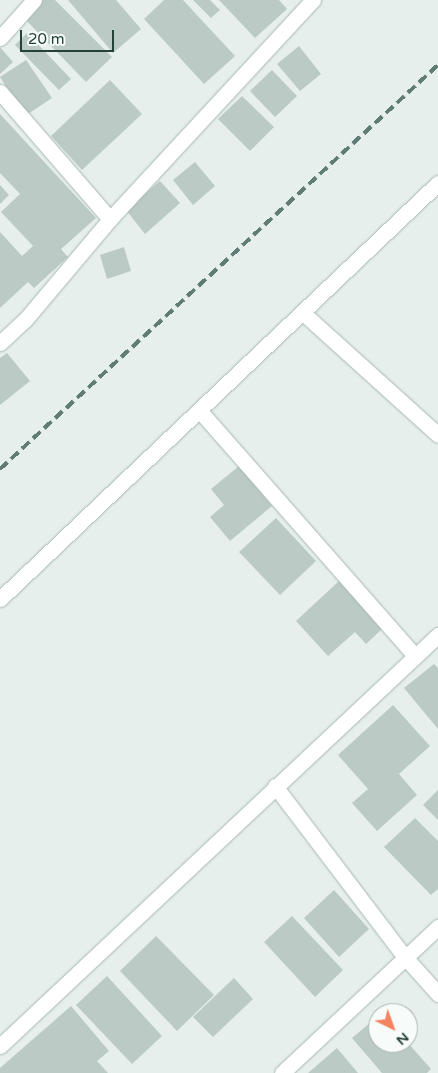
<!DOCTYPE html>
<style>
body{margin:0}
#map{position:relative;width:438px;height:1073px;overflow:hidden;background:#e6efeb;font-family:"Varela Round",sans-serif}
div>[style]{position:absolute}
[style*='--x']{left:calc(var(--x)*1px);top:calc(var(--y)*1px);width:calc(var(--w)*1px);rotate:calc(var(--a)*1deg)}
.building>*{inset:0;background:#bbcac4}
.roads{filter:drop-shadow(0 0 1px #a8b8b2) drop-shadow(0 0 1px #a8b8b2)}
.minor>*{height:15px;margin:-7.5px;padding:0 7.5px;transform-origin:7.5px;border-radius:7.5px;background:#fff}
.rail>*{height:4px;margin-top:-2px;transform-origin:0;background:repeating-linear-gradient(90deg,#5f7d75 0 10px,transparent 0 15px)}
span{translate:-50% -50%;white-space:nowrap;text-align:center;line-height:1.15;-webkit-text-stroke:5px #f7fbf9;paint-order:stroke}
.north{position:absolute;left:368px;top:1003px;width:50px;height:50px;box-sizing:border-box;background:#f7fbf9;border:1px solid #a3b1ad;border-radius:50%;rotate:138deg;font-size:14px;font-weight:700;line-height:20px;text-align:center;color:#24423a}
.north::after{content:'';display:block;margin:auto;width:18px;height:22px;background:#f4845f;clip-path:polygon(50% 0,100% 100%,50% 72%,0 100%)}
.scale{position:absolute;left:20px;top:30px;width:94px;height:22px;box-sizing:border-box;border:2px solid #24423a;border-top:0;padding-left:6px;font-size:15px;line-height:18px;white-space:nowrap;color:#24423a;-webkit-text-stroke:4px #f7fbf9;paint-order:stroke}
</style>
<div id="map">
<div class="building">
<i style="clip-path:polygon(38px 0,55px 0,112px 57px,86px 82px,22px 16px)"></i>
<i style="clip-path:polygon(68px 0,116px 0,141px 29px,113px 53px)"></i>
<i style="clip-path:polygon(164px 0,183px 0,235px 56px,204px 84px,144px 19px)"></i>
<i style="clip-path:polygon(193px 0,210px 0,220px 10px,211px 18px)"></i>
<i style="clip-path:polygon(219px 0,279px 0,287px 9px,255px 38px)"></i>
<i style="clip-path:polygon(27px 33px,71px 79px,59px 90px,15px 45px)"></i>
<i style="clip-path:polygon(299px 46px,321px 74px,300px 91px,277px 64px)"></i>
<i style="clip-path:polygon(0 47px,13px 62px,0 74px)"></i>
<i style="clip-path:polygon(26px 60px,52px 98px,25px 116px,0 77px)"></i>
<i style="clip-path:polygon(272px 70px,297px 96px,275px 117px,250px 91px)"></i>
<i style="clip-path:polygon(110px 80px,142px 114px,82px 170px,51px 136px)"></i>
<i style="clip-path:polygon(242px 96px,274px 127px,250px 151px,218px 119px)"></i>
<i style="clip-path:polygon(0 114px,96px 218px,61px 249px,68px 257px,34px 288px,28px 282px,0 308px,0 232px,22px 256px,33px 246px,1px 212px,20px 194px,0 173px)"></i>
<i style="clip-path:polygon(195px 162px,215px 186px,193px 205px,173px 180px)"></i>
<i style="clip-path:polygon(160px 181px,180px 203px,145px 234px,126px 210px)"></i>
<i style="clip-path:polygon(0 185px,9px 195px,0 204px)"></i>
<i style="clip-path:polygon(124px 247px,131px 271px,107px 279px,100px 255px)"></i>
<i style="clip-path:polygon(7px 353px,30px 381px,0 405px,0 358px)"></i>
<i style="clip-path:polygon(239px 466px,272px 506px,230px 541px,210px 517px,224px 505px,211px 489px)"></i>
<i style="clip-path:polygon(276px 518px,316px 561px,280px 595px,239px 552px)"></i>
<i style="clip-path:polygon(339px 581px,382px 629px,366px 644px,355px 632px,328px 656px,296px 621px)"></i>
<i style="clip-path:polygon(434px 664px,438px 668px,438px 729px,404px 688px)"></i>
<i style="clip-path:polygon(393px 705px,430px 746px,399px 774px,417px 795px,377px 831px,352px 803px,368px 789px,338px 755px)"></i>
<i style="clip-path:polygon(438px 790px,438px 820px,423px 805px)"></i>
<i style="clip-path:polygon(415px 818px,438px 841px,438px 889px,431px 895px,384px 847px)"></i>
<i style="clip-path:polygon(334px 890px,369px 929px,339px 957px,304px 918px)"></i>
<i style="clip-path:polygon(292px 916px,343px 970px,315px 997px,264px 942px)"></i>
<i style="clip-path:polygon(156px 936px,214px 995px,177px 1031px,120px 971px)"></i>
<i style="clip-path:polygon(107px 976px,162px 1036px,132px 1064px,76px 1005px)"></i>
<i style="clip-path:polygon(234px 978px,253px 999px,213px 1037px,193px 1017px)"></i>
<i style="clip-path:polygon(71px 1006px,109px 1051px,97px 1061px,108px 1073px,0 1073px,0 1068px)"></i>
<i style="clip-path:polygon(378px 1016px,378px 1043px,408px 1043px,431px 1069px,427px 1073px,382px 1073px,352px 1038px)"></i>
<i style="clip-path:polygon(337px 1048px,358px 1073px,308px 1073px)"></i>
</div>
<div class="roads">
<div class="minor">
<i style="--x:0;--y:38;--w:51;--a:-48.2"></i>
<i style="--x:0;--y:92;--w:168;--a:49.1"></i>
<i style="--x:302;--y:312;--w:183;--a:42.1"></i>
<i style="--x:0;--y:343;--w:34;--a:-43"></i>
<i style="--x:25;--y:320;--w:132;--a:-49.9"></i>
<i style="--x:110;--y:219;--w:299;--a:-47.2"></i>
<i style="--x:199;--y:410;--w:326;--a:48.7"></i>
<i style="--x:0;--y:599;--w:604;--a:-43.52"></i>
<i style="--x:275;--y:786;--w:215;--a:52.8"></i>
<i style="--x:405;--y:957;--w:50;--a:48.3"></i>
<i style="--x:0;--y:1046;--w:601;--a:-43.18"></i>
<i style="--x:282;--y:1073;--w:214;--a:-43.1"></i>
</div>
</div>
<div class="rail">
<i style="--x:0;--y:469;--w:596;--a:-42.69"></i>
</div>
<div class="north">N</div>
<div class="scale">20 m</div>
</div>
